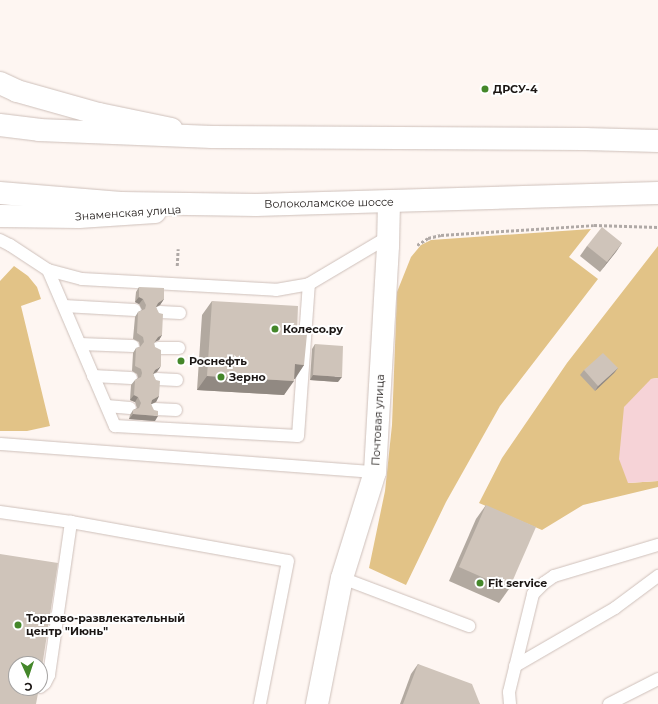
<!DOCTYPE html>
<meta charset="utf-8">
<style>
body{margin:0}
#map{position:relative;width:658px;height:704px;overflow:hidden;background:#fef6f2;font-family:Montserrat,sans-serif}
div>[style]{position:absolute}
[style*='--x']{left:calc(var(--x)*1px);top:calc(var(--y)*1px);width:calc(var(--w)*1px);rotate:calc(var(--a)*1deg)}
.green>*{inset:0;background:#e2c387}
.water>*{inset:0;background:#f6d3d7}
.path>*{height:2.5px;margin-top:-1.25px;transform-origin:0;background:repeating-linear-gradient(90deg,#b0a9a6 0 3px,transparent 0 5px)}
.roads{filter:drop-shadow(0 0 1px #cec0ba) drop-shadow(0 0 1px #cec0ba)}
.service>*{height:12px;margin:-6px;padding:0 6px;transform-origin:6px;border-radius:6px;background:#fff}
.minor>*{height:22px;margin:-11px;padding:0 11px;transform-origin:11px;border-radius:11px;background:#fff}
.secondary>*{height:22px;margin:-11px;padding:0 11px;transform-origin:11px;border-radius:11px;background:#fff}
.primary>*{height:22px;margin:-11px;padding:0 11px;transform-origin:11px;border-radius:11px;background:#fff}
.wall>*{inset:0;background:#b2a9a0}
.shaded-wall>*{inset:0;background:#918982}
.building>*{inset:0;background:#cfc4ba}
.dots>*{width:11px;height:11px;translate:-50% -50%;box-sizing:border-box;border:2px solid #fff;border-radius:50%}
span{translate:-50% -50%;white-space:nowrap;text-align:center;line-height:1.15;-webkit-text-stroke:4px #fff;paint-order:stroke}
.poi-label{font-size:11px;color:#1b1614;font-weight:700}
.left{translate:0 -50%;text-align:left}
.street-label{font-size:11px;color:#1b1614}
.north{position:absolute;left:8px;top:656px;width:40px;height:40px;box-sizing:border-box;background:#fff;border:1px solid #a4a2a1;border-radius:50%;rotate:177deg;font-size:11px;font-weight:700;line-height:16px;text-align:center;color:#1b1614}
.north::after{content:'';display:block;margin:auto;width:14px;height:18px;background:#44872a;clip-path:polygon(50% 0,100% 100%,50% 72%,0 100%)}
</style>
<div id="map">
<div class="green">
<i style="clip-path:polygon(591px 229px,569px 257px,598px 279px,500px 406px,446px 502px,406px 585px,369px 568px,385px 491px,392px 425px,397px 292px,411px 257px,421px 245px,431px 240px)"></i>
<i style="clip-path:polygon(658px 246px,658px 378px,651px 379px,628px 483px,658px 481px,658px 487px,583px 505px,542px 530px,479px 503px,502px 458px,567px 363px)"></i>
<i style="clip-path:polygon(14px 266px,28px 276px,37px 287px,41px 299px,21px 306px,50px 426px,27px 431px,0 431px,0 281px)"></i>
</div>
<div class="water">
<i style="clip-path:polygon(658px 378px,658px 481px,628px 483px,619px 459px,624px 407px,651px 379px)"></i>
</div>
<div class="path">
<i style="--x:417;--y:245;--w:13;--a:-32"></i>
<i style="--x:428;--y:238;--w:13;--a:-13"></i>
<i style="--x:441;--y:235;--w:153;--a:-3.7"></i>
<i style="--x:594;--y:225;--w:64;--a:1.8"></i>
<i style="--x:177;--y:266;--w:17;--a:-87"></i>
</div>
<div class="roads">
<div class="service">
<i style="--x:0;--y:240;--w:11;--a:27"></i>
<i style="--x:10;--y:245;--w:45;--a:33.3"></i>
<i style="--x:48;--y:270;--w:35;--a:15"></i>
<i style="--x:82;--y:279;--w:194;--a:3.2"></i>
<i style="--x:276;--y:290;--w:34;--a:-10"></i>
<i style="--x:309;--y:284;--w:92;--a:-30.7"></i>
<i style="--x:48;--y:270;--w:170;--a:66.8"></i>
<i style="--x:115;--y:426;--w:183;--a:3.1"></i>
<i style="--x:298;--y:436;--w:152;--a:-85.9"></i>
<i style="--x:64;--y:306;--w:71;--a:3.2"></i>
<i style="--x:160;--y:312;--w:20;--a:3"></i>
<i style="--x:80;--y:344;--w:53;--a:2.2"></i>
<i style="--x:158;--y:348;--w:21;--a:0"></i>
<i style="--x:93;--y:376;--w:38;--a:3"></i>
<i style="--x:157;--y:379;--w:20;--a:3"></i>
<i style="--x:107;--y:406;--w:23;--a:5"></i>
<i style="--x:155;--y:409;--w:21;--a:3"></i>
<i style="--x:0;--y:444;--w:376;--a:4.3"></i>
<i style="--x:0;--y:512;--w:72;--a:8"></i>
<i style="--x:71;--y:522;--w:220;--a:10.2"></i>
<i style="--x:288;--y:561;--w:146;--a:101.1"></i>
<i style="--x:342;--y:578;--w:136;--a:20.7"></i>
<i style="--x:515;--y:666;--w:116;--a:-30.1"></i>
<i style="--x:615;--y:608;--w:54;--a:-36.7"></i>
<i style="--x:40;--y:687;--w:6;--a:-39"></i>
<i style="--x:45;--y:683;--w:9;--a:-63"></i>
<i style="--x:49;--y:675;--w:155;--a:-81.8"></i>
<i style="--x:510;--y:704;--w:12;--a:-95"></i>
<i style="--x:509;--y:692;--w:101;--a:-76.2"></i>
<i style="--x:533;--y:594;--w:16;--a:-45"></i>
<i style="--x:544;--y:583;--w:12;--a:-35"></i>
<i style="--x:554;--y:576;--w:109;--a:-16.6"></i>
<i style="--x:609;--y:704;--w:55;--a:-27"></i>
</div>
<div class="minor">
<i style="--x:317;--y:704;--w:128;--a:-78.8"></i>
<i style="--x:342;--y:578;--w:111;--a:-72.7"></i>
<i style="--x:375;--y:472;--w:226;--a:-86.7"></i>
<i style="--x:388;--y:246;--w:44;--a:-88.7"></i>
</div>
<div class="secondary">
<i style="--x:0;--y:83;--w:19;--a:25"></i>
<i style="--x:17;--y:91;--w:85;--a:15.7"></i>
<i style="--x:99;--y:114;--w:74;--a:11.8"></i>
<i style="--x:0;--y:216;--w:79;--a:0.7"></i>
<i style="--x:79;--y:217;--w:76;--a:-3.8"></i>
</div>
<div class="primary">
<i style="--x:0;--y:125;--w:39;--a:7"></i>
<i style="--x:39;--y:130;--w:173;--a:2.3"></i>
<i style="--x:212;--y:137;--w:373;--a:0.3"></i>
<i style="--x:585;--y:139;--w:73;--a:1.6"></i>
<i style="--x:0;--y:193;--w:121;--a:4.7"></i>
<i style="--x:121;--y:203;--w:135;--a:0.8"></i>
<i style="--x:256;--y:205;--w:402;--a:-1.7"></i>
</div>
</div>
<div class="wall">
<i style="clip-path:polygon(622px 243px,600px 272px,580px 256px,587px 246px)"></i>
<i style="clip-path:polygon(139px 287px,164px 299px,160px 305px,156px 307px,162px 335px,159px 340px,155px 342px,154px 343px,157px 372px,153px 373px,159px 396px,156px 402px,151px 404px,155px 421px,129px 419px,130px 415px,133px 410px,137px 408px,135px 402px,130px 400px,131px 385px,135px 380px,138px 378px,137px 374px,132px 371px,133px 353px,136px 348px,140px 347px,139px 342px,133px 339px,135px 317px,138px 312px,142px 310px,139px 304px,135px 302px,136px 292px)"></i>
<i style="clip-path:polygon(212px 301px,297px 333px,304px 365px,294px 378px,284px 395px,197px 390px,202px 315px)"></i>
<i style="clip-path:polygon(315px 344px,338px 382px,310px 380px,312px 349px)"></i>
<i style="clip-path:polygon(618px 368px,614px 373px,595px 391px,580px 375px,584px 370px)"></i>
<i style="clip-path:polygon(486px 505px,509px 589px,499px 603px,449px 581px,476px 519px)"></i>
<i style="clip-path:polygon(418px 664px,480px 704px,400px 704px,411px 674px)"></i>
</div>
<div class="shaded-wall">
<i style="clip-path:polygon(622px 243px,616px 252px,600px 272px,607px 262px)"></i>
<i style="clip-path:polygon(139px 297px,143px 299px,139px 304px,135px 302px)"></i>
<i style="clip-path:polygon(164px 299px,160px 305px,154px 308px,158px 303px)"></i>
<i style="clip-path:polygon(162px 335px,159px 340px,154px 342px,158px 337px)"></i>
<i style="clip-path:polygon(295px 364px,304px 365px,295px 379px,285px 378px)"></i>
<i style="clip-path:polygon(161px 366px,157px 372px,151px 375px,155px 370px)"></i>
<i style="clip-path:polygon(618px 368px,614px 373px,595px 391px,598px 386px)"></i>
<i style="clip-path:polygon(313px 375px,342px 377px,338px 382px,310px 380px)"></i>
<i style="clip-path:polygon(207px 376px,294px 381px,284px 395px,197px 390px)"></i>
<i style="clip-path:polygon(134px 395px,138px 397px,135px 402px,130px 400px)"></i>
<i style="clip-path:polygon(159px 396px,156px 402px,149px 405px,152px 400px)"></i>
<i style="clip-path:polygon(133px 414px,158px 416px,155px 421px,129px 419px)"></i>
</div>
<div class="building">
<i style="clip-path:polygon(602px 227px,622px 243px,607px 262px,587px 246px)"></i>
<i style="clip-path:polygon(139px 287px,164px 288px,164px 299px,158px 303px,156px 307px,159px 313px,163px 314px,162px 335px,158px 337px,154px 343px,155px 347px,161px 350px,161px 366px,155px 370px,153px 374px,156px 380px,160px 381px,159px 396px,152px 400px,151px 404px,154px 410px,158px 411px,158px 416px,133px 414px,133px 410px,139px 408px,141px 403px,138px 397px,134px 395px,135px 380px,141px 377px,142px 373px,141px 369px,135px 366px,136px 348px,140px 347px,144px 342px,143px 337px,137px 333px,138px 312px,145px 309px,146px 305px,143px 299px,139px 297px)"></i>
<i style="clip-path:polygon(212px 301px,298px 306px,297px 333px,307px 334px,304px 365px,295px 364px,294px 381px,207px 376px)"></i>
<i style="clip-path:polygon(315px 344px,343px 346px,342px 377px,313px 375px)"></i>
<i style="clip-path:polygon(603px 353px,618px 368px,598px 386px,584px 370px)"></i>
<i style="clip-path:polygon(486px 505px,536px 527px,509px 589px,459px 567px)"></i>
<i style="clip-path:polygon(0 554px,58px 563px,40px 680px,40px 664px,16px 664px,16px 688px,39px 688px,36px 704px,0 704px)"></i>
<i style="clip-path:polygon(418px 664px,472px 684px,480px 704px,403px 704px)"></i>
</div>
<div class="dots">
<i style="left:485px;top:89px;background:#44872a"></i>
<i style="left:275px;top:329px;background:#44872a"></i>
<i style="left:181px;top:361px;background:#44872a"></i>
<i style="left:221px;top:377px;background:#44872a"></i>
<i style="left:480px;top:583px;background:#44872a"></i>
<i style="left:18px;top:625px;background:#44872a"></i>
</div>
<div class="poi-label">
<span class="left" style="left:493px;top:89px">ДРСУ-4</span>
<span class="left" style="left:283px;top:329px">Колесо.ру</span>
<span class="left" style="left:189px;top:361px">Роснефть</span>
<span class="left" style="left:229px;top:377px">Зерно</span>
<span class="left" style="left:488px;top:583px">Fit service</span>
<span class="left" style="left:26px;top:625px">Торгово-развлекательный<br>центр "Июнь"</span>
</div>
<div class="street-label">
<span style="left:329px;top:203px;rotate:-1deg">Волоколамское шоссе</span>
<span style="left:128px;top:213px;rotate:-4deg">Знаменская улица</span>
<span style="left:378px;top:420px;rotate:-87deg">Почтовая улица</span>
</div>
<div class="north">С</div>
</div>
